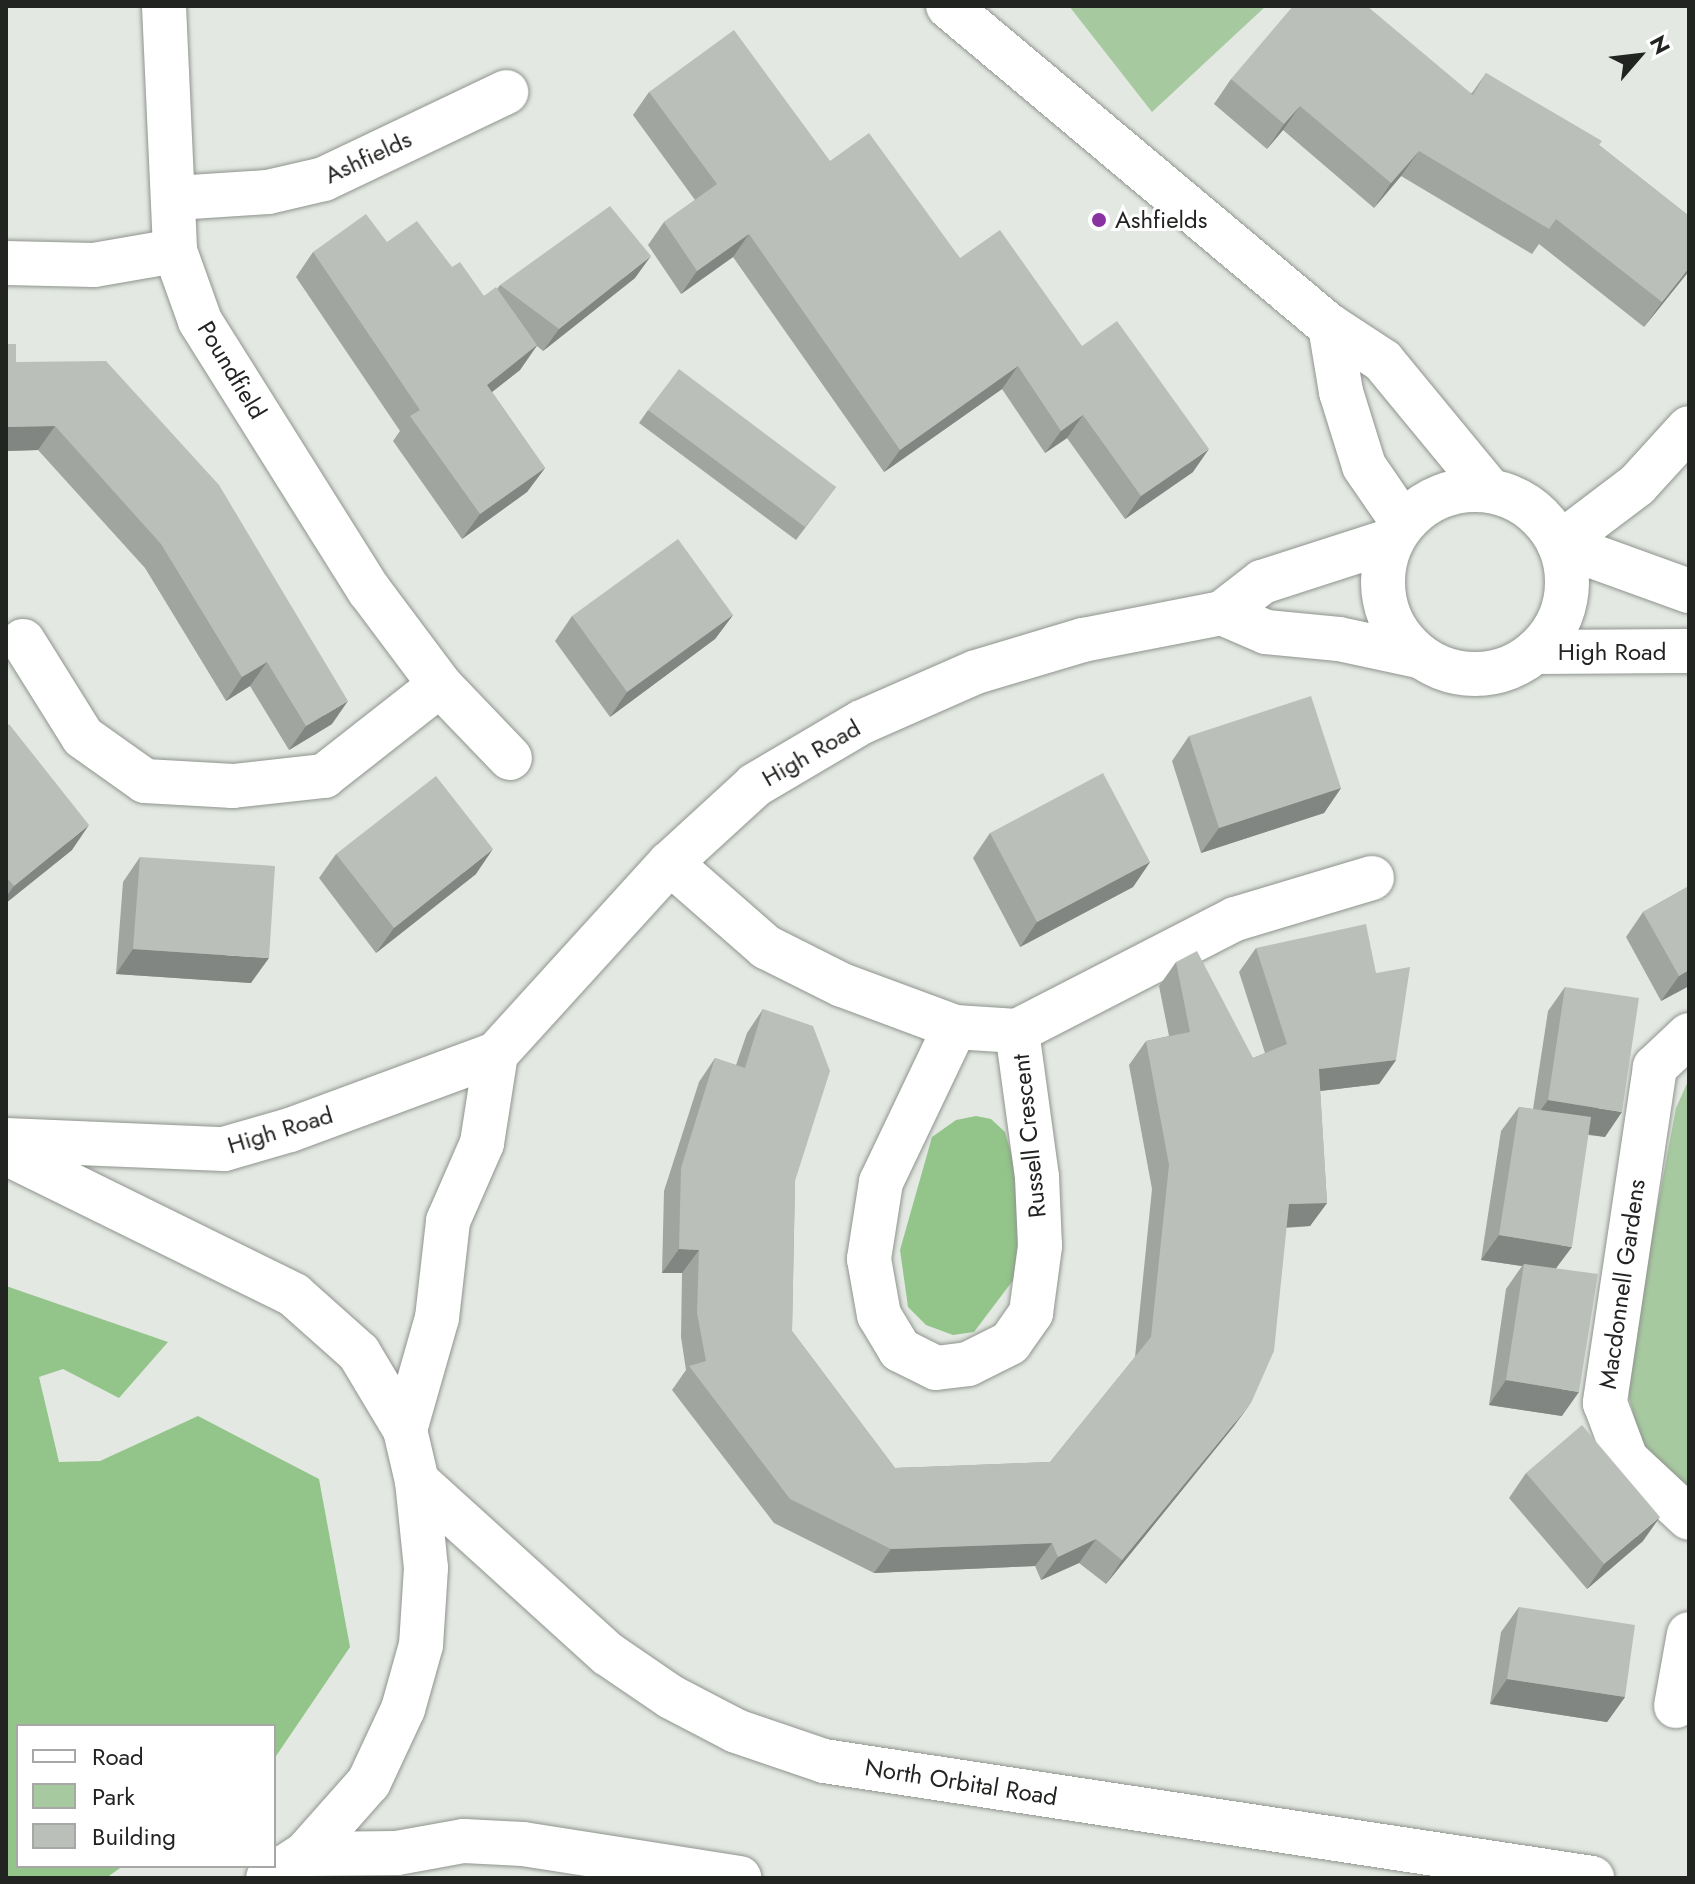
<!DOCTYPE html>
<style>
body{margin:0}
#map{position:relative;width:1695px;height:1884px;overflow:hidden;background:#e3e9e2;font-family:Jost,sans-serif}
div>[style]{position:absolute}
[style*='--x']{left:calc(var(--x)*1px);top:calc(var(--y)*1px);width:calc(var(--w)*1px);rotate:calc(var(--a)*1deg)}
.green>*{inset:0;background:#a7c9a0}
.forest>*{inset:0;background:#93c48a}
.roads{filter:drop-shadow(0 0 2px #8f948e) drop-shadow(0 0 2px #8f948e)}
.street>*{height:44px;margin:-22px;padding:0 22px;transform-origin:22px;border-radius:22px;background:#fff}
.secondary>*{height:44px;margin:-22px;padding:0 22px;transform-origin:22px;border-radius:22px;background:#fff}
.secondary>.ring{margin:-22px;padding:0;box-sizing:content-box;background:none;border:44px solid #fff;border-radius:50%}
.highway>*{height:44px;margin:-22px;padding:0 22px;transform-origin:22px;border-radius:22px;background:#fff}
.wall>*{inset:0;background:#a0a59f}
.shaded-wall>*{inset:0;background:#828682}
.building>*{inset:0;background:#bac0b9}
.dots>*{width:22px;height:22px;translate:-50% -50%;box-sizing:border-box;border:4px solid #fff;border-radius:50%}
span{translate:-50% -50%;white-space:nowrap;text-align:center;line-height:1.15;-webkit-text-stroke:6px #fff;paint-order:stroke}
.street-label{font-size:24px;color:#222421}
.poi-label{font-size:24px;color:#222421}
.left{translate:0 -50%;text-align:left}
.frame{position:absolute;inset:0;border:8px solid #222421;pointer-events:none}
.legend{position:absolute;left:16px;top:1724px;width:260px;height:144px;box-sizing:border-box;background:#fff;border:2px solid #a7a7a6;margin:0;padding:10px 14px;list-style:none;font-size:24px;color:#222421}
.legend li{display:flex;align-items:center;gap:16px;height:40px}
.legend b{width:40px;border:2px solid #a7a7a6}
.north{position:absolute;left:1599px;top:16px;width:80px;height:80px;-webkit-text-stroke:6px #fff;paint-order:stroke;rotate:62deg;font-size:22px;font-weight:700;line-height:32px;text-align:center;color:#222421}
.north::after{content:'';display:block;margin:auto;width:28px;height:36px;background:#222421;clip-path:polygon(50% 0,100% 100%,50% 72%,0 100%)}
</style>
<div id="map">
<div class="green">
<i style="clip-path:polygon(1069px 6px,1266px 6px,1152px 112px)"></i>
<i style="clip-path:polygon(1689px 1079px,1689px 1493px,1674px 1483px,1640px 1441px,1625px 1380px,1676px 1108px)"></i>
</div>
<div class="forest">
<i style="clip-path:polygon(976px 1116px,991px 1119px,1005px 1132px,1023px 1195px,1014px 1279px,974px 1332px,953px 1335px,926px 1325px,908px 1307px,900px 1250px,932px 1137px,956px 1120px)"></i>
<i style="clip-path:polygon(6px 1286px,168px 1342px,119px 1398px,63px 1369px,39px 1377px,59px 1462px,100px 1461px,198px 1416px,319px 1479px,350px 1647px,274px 1759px,274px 1726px,18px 1726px,18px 1866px,123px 1866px,106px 1878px,6px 1878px)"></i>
</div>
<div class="roads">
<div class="street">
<i style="--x:164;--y:6;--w:245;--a:87.4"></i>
<i style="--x:175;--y:251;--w:74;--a:70.3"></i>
<i style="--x:200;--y:321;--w:318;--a:57.9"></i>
<i style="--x:369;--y:590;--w:119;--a:53.2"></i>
<i style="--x:440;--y:685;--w:101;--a:46.2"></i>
<i style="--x:175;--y:198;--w:93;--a:-3.7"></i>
<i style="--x:268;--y:192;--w:57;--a:-13.1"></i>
<i style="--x:324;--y:179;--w:202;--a:-25.5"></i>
<i style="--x:6;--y:263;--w:88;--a:1.3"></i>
<i style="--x:94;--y:265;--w:82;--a:-9.8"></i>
<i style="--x:1559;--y:544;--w:98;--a:-37.1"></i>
<i style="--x:1637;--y:485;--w:77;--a:-47.6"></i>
<i style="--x:23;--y:641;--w:113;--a:58"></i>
<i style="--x:83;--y:737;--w:76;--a:35.4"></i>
<i style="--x:145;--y:781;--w:88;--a:3.3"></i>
<i style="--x:233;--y:786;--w:92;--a:-6.3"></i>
<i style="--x:324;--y:776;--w:147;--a:-38.1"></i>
<i style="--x:670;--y:863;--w:128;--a:41.2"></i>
<i style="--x:766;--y:947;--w:85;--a:26.6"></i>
<i style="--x:842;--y:985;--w:121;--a:20.4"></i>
<i style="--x:955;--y:1027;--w:62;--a:3.7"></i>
<i style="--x:1017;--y:1031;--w:245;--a:-27.2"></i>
<i style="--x:1235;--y:919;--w:143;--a:-16.7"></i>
<i style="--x:955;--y:1027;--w:172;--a:115.5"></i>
<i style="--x:881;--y:1182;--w:78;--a:98.9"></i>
<i style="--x:869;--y:1259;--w:57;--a:79.9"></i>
<i style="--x:879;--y:1315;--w:41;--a:59"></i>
<i style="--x:900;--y:1350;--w:40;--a:26.6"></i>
<i style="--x:936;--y:1368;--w:32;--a:-7"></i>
<i style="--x:968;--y:1364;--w:47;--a:-26.6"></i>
<i style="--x:1010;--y:1343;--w:37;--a:-55"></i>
<i style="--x:1031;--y:1313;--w:68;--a:-82.3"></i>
<i style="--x:1040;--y:1246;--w:69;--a:-92.5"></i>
<i style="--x:1037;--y:1177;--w:147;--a:-97.8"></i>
<i style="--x:1689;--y:1035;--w:47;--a:136.7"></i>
<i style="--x:1655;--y:1067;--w:340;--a:98.5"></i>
<i style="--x:1605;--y:1403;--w:60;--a:69.4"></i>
<i style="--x:1626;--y:1459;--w:86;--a:43.1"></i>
<i style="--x:1676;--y:1706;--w:73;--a:-79.8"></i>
</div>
<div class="secondary">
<i style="--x:948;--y:6;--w:498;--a:40"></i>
<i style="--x:1330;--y:326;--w:64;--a:33.4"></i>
<i style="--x:1383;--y:361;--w:168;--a:50.5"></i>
<i style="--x:1330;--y:326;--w:67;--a:80.5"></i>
<i style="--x:1341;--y:392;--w:77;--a:72.7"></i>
<i style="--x:1364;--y:466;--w:69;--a:55.6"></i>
<i class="ring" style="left:1383px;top:490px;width:140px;height:140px"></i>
<i style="--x:1559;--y:544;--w:138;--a:19.9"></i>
<i style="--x:1222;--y:613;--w:48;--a:23.4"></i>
<i style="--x:1266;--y:632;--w:73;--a:5.5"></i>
<i style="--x:1339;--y:639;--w:81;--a:12.1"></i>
<i style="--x:1535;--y:652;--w:154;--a:-0.4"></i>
<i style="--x:6;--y:1140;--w:218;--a:2.4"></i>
<i style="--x:224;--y:1149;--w:69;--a:-16.1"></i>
<i style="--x:290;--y:1130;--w:220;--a:-20.3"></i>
<i style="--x:496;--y:1054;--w:258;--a:-47.7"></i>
<i style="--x:670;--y:863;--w:115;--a:-42.5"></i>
<i style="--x:755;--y:785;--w:124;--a:-30.5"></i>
<i style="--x:862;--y:722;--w:124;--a:-23.7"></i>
<i style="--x:976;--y:672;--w:112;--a:-16.7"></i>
<i style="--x:1083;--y:640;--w:142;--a:-11"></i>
<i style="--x:1222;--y:613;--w:51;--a:-37.8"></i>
<i style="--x:1262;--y:582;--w:137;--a:-17.9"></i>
<i style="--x:405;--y:1430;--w:116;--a:-74.1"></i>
<i style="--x:437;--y:1318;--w:98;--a:-83.5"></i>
<i style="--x:448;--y:1221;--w:85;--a:-66.4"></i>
<i style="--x:482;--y:1143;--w:90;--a:-81.1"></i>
</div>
<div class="highway">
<i style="--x:6;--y:1153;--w:321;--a:26.2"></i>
<i style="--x:294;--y:1295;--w:87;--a:41.7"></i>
<i style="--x:359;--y:1353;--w:90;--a:59.1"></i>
<i style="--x:405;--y:1430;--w:52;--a:76.8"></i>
<i style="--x:417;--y:1481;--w:87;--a:84.1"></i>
<i style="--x:426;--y:1568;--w:77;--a:93.7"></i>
<i style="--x:421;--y:1645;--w:66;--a:105.7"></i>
<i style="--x:403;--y:1709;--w:81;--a:115"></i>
<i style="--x:369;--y:1782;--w:96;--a:131.6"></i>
<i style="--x:305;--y:1854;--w:44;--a:147"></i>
<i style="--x:417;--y:1481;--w:258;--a:42.2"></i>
<i style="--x:608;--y:1654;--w:76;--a:34.3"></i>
<i style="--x:671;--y:1697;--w:73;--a:27.6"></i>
<i style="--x:736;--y:1731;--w:93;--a:18.8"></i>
<i style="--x:824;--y:1761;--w:777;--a:8.66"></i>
<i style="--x:305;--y:1854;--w:92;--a:-0.6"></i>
<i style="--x:397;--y:1853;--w:68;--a:-10.2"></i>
<i style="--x:464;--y:1841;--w:59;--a:2.9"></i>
<i style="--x:523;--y:1844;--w:219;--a:8.9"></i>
</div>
</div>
<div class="wall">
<i style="clip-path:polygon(1486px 73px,1599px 145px,1689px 216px,1689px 271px,1644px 327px,1539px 244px,1532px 254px,1401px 176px,1374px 208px,1283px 130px,1267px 149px,1214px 104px,1231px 79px,1472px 93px)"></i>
<i style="clip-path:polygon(649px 92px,830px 161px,960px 258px,1082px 346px,1193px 472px,1125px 519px,1067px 438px,1045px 453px,1002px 389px,884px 472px,733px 257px,681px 294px,648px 245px,664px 222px,695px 200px,633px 115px)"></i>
<i style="clip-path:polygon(387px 242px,484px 296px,497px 289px,500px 285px,635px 278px,543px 351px,537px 346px,520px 370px,492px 392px,545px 468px,527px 492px,462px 539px,393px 441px,400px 431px,296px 277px,313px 252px)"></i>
<i style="clip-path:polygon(6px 344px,16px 362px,332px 724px,289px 750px,250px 686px,226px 701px,145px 568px,38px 450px,6px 451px)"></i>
<i style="clip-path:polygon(648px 410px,836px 487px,796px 540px,639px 423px)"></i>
<i style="clip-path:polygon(733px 615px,715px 639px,610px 717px,555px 641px,572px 616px)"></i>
<i style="clip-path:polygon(6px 727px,72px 850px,6px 903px)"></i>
<i style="clip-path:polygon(1189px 736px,1341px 788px,1324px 813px,1201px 853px,1172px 761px)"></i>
<i style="clip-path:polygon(990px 833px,1150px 862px,1133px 887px,1020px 947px,973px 858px)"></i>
<i style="clip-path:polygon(336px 854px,476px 874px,376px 953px,319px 878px)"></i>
<i style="clip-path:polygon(140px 857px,251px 983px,116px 974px,123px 882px)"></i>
<i style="clip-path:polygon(1689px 886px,1689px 986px,1661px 1001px,1626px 937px,1643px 912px)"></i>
<i style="clip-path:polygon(1256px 948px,1396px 1060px,1379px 1084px,1320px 1091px,1327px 1203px,1310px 1226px,1286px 1228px,1234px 1426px,1106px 1584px,1079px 1563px,1041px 1580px,1035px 1566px,874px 1573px,774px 1523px,672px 1390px,686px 1370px,681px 1337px,682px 1273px,662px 1273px,664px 1191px,699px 1082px,715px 1058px,736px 1065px,747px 1033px,763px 1009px,795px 1181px,792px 1331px,895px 1468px,1050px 1462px,1135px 1357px,1152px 1189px,1129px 1065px,1146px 1041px,1169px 1036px,1159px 986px,1176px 962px,1253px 1058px,1265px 1053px,1239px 972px)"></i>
<i style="clip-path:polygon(1565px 987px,1605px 1137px,1588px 1135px,1556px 1269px,1562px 1416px,1489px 1405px,1506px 1289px,1522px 1266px,1481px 1260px,1501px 1131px,1519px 1107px,1533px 1109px,1548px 1011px)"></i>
<i style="clip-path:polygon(1526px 1473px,1643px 1541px,1587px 1589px,1509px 1498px)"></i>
<i style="clip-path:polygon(1519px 1607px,1625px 1697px,1607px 1722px,1490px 1704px,1501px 1632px)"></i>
</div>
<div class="shaded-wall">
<i style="clip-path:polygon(1300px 106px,1283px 130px,1267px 149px,1284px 124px)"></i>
<i style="clip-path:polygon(1419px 151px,1401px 176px,1374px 208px,1391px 183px)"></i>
<i style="clip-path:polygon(749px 234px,733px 257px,681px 294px,697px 271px)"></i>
<i style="clip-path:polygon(651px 256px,635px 278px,543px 351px,559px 329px)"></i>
<i style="clip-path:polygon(1689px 268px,1689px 271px,1644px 327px,1662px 302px)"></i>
<i style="clip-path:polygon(537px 345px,520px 370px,469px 410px,487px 385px)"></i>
<i style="clip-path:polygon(1018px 366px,1002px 389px,884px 472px,900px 450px)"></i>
<i style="clip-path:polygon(1083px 415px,1067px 438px,1045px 453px,1061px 431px)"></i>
<i style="clip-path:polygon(55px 426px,38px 450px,6px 451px,6px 427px)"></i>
<i style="clip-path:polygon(1209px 449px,1193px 472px,1125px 519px,1141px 496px)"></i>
<i style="clip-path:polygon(545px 468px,527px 492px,462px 539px,480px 514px)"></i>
<i style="clip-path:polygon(733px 615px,715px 639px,610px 717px,627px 692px)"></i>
<i style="clip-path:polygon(267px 662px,250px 686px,226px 701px,242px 677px)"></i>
<i style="clip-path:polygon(348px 701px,332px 724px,289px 750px,306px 726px)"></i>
<i style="clip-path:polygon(1341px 788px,1324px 813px,1201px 853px,1219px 828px)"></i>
<i style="clip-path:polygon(89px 825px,72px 850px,6px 903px,6px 897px,14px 886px)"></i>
<i style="clip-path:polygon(493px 849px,476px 874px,376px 953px,394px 928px)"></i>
<i style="clip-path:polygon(1150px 862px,1133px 887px,1020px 947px,1037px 922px)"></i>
<i style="clip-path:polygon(133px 949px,269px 958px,251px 983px,116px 974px)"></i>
<i style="clip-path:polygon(1689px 970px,1689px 986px,1661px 1001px,1679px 976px)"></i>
<i style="clip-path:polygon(1396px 1060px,1379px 1084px,1303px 1093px,1319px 1069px)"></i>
<i style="clip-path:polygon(1548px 1100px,1622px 1112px,1605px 1137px,1530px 1125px)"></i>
<i style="clip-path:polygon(1327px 1203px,1310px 1226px,1272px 1228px,1289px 1204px)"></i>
<i style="clip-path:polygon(1499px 1235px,1572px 1247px,1554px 1271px,1524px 1264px,1522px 1266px,1481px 1260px)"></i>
<i style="clip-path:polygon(679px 1249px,699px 1250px,682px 1273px,662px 1273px)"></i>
<i style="clip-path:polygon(1506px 1380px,1579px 1392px,1562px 1416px,1489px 1405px)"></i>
<i style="clip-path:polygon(1251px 1403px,1234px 1426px,1106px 1584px,1122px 1560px)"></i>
<i style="clip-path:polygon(1660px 1517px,1643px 1541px,1587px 1589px,1604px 1564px)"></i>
<i style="clip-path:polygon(1096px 1539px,1079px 1563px,1041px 1580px,1058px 1557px)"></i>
<i style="clip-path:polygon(1052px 1543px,1035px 1566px,874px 1573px,891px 1549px)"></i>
<i style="clip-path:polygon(1507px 1679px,1625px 1697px,1607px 1722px,1490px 1704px)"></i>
</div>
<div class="building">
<i style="clip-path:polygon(1293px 6px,1367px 6px,1473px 95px,1486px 73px,1602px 141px,1599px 145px,1689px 216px,1689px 268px,1662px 302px,1556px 219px,1549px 229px,1419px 151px,1391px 183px,1300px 106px,1284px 124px,1231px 79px)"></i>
<i style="clip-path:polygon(734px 30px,830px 161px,869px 133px,960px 258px,1000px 230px,1082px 346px,1117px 321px,1209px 449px,1141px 496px,1083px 415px,1061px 431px,1018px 366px,900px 450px,749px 234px,697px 271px,664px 222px,717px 184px,649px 92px)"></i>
<i style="clip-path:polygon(610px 206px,651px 256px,559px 329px,500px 285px)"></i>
<i style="clip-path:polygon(366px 214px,387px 242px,417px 221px,452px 267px,460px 262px,484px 296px,496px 287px,537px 345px,487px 385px,545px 468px,480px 514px,410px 416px,420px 410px,313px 252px)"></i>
<i style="clip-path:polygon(6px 344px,16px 344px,16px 362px,106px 361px,219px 485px,348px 701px,306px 726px,267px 662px,242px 677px,161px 544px,55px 426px,6px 427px)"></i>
<i style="clip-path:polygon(679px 369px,836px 487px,805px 527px,648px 410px)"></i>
<i style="clip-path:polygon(678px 539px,733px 615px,627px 692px,572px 616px)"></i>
<i style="clip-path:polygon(1311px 696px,1341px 788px,1219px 828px,1189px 736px)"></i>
<i style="clip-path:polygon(9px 724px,89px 825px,14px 886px,6px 877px,6px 727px)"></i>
<i style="clip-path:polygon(1103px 773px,1150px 862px,1037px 922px,990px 833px)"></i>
<i style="clip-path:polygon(436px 776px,493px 849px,394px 928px,336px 854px)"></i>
<i style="clip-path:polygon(140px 857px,275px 866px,269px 958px,133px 949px)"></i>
<i style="clip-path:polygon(1689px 886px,1689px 970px,1679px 976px,1643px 912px)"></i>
<i style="clip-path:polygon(1366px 924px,1376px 973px,1410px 967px,1396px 1060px,1319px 1069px,1327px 1203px,1289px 1204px,1274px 1351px,1251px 1403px,1122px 1560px,1096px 1539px,1058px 1557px,1052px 1543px,891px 1549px,790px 1499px,689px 1366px,706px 1361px,697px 1313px,699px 1250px,679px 1249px,681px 1168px,715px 1058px,745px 1068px,763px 1009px,813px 1026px,830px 1071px,795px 1181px,792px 1331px,895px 1468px,1050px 1462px,1151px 1337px,1169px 1165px,1146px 1041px,1190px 1032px,1176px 962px,1197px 951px,1253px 1058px,1287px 1044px,1256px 948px)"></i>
<i style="clip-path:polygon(1565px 987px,1639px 998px,1622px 1112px,1548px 1100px)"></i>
<i style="clip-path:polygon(1519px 1107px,1591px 1117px,1572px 1247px,1499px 1235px)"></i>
<i style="clip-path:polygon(1524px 1264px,1598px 1274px,1579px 1392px,1506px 1380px)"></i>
<i style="clip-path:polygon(1582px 1425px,1660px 1517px,1604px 1564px,1526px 1473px)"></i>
<i style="clip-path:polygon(1519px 1607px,1635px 1625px,1625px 1697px,1507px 1679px)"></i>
</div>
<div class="dots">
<i style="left:1099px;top:220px;background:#8933a0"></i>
</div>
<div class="street-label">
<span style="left:368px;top:157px;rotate:-25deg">Ashfields</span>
<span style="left:232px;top:370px;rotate:59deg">Poundfield</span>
<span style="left:1612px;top:652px">High Road</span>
<span style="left:811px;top:753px;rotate:-30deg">High Road</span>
<span style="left:280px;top:1130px;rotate:-17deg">High Road</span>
<span style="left:1029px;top:1136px;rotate:-96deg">Russell Crescent</span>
<span style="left:1622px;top:1284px;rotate:-82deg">Macdonnell Gardens</span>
<span style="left:961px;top:1782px;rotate:9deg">North Orbital Road</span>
</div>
<div class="poi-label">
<span class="left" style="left:1115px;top:220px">Ashfields</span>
</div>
<div class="frame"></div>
<ul class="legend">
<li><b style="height:10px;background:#fff"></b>Road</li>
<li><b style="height:22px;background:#a7c9a0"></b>Park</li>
<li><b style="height:22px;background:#bac0b9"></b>Building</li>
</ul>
<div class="north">N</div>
</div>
